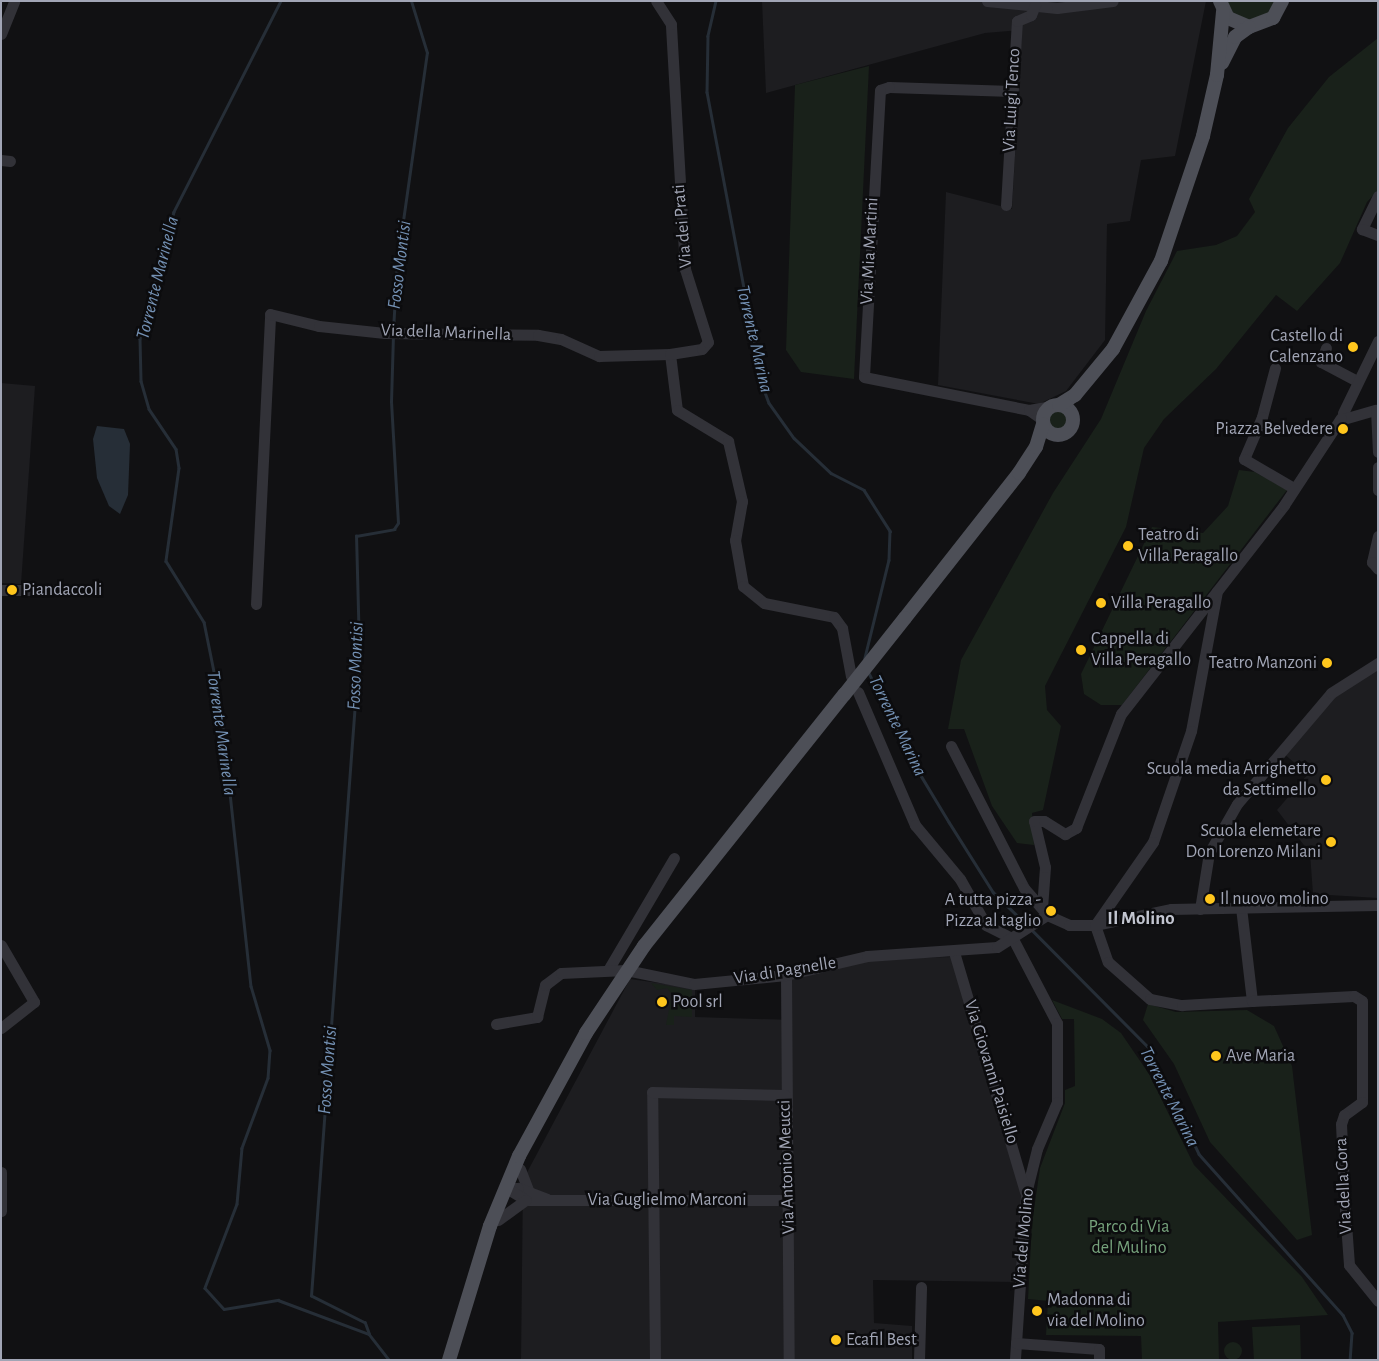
<!DOCTYPE html>
<style>
body{margin:0}
#map{position:relative;width:1379px;height:1361px;overflow:hidden;background:#111113;font-family:"Alegreya Sans",sans-serif}
div>[style]{position:absolute}
[style*='--x']{left:calc(var(--x)*1px);top:calc(var(--y)*1px);width:calc(var(--w)*1px);rotate:calc(var(--a)*1deg)}
.built>*{inset:0;background:#1d1d20}
.green>*{inset:0;background:#19211a}
.round{border-radius:50%}
.water>*{inset:0;background:#262e37}
.stream>*{height:2.5px;margin:-1.25px;padding:0 1.25px;transform-origin:1.25px;border-radius:1.25px;background:#262e37}
.minor>*{height:11px;margin:-5.5px;padding:0 5.5px;transform-origin:5.5px;border-radius:5.5px;background:#323238}
.major>*{height:14px;margin:-7px;padding:0 7px;transform-origin:7px;border-radius:7px;background:#4d4f57}
.major>.ring{margin:-7px;padding:0;box-sizing:content-box;background:none;border:14px solid #4d4f57;border-radius:50%}
.major-bridge>*{height:14px;margin:-7px;padding:0 7px;transform-origin:7px;border-radius:7px;background:#4d4f57}
.dots>*{width:14px;height:14px;translate:-50% -50%;box-sizing:border-box;border:2px solid #0c0c0e;border-radius:50%}
span{translate:-50% -50%;white-space:nowrap;text-align:center;line-height:1.15;-webkit-text-stroke:5px #0c0c0e;paint-order:stroke}
.street-label{font-size:18px;color:#a1a5b5}
.poi-label{font-size:18px;color:#a1a5b5}
.right{translate:-100% -50%;text-align:right}
.left{translate:0 -50%;text-align:left}
.park-label{font-size:18px;color:#76a27c}
.water-label{font-size:19px;color:#7491b4;font-style:italic}
.neighbourhood-label{font-size:19px;color:#c2c5d0;font-weight:700}
.frame{position:absolute;inset:0;border:2px solid #a1a5b5;pointer-events:none}
</style>
<div id="map">
<div class="built">
<i style="clip-path:polygon(762px 1px,1206px 1px,1175px 156px,1141px 160px,1130px 221px,1107px 224px,1105px 340px,1066px 391px,1039px 404px,938px 385px,946px 192px,1012px 209px,1022px 30px,985px 33px,766px 93px)"></i>
<i style="clip-path:polygon(1px 383px,35px 386px,21px 584px,1px 583px)"></i>
<i style="clip-path:polygon(1378px 668px,1378px 898px,1313px 894px,1310px 853px,1277px 810px,1308px 774px,1284px 754px,1329px 699px)"></i>
<i style="clip-path:polygon(952px 957px,1021px 1192px,1015px 1282px,873px 1280px,874px 1323px,912px 1326px,912px 1360px,521px 1360px,523px 1180px,630px 979px,695px 988px,695px 1017px,792px 1020px,791px 979px,872px 959px)"></i>
</div>
<div class="green">
<i style="clip-path:polygon(1226px 1px,1275px 1px,1268px 13px,1249px 20px,1233px 14px)"></i>
<i style="clip-path:polygon(1378px 38px,1378px 190px,1367px 202px,1340px 263px,1297px 311px,1276px 295px,1216px 369px,1164px 419px,1144px 448px,1126px 527px,1045px 686px,1047px 710px,1061px 726px,1043px 810px,1032px 813px,1034px 845px,1017px 843px,992px 806px,964px 729px,948px 729px,961px 660px,1053px 493px,1101px 419px,1146px 311px,1177px 251px,1216px 245px,1237px 236px,1255px 212px,1249px 199px,1288px 128px,1329px 77px)"></i>
<i style="clip-path:polygon(869px 66px,854px 379px,801px 372px,786px 350px,795px 85px)"></i>
<i class="round" style="left:1046px;top:409px;width:24px;height:24px"></i>
<i style="clip-path:polygon(1239px 470px,1255px 472px,1287px 490px,1122px 705px,1101px 705px,1084px 694px,1081px 674px,1152px 527px,1203px 533px,1228px 506px)"></i>
<i style="clip-path:polygon(651px 983px,692px 990px,692px 1017px,674px 1016px,674px 1025px,666px 1025px,672px 994px,667px 988px,657px 990px)"></i>
<i style="clip-path:polygon(1052px 1000px,1102px 1019px,1121px 1033px,1149px 1074px,1194px 1165px,1302px 1277px,1328px 1315px,1218px 1322px,1219px 1360px,1142px 1360px,1141px 1336px,1046px 1335px,1048px 1301px,1028px 1299px,1032px 1223px,1040px 1168px,1065px 1103px,1065px 1090px,1075px 1086px,1074px 1019px,1062px 1019px)"></i>
<i style="clip-path:polygon(1148px 1004px,1176px 1012px,1247px 1010px,1274px 1026px,1292px 1066px,1312px 1235px,1297px 1240px,1210px 1142px,1174px 1064px,1143px 1020px)"></i>
<i style="clip-path:polygon(1300px 1325px,1301px 1360px,1254px 1360px,1252px 1327px)"></i>
<i class="round" style="left:1224px;top:1342px;width:18px;height:18px"></i>
</div>
<div class="water">
<i style="clip-path:polygon(97px 426px,124px 429px,130px 444px,128px 495px,120px 514px,109px 506px,97px 478px,93px 439px)"></i>
</div>
<div class="stream">
<i style="--x:281;--y:1;--w:237;--a:116.9"></i>
<i style="--x:174;--y:212;--w:131;--a:105"></i>
<i style="--x:140;--y:339;--w:42;--a:88.6"></i>
<i style="--x:141;--y:381;--w:29;--a:74"></i>
<i style="--x:149;--y:409;--w:48;--a:56"></i>
<i style="--x:176;--y:449;--w:19;--a:81"></i>
<i style="--x:179;--y:468;--w:94;--a:98"></i>
<i style="--x:166;--y:561;--w:72;--a:58.1"></i>
<i style="--x:204;--y:622;--w:81;--a:78.6"></i>
<i style="--x:220;--y:701;--w:287;--a:83.8"></i>
<i style="--x:251;--y:986;--w:67;--a:73.5"></i>
<i style="--x:270;--y:1050;--w:28;--a:94"></i>
<i style="--x:268;--y:1078;--w:75;--a:110.4"></i>
<i style="--x:242;--y:1148;--w:56;--a:95.1"></i>
<i style="--x:237;--y:1204;--w:90;--a:110.9"></i>
<i style="--x:205;--y:1288;--w:28;--a:48"></i>
<i style="--x:224;--y:1309;--w:55;--a:-9.5"></i>
<i style="--x:278;--y:1300;--w:97;--a:20.5"></i>
<i style="--x:369;--y:1334;--w:33;--a:52"></i>
<i style="--x:716;--y:1;--w:36;--a:103"></i>
<i style="--x:708;--y:36;--w:56;--a:91"></i>
<i style="--x:707;--y:92;--w:297;--a:79.3"></i>
<i style="--x:762;--y:384;--w:20;--a:70"></i>
<i style="--x:769;--y:403;--w:43;--a:54.5"></i>
<i style="--x:794;--y:438;--w:51;--a:43.4"></i>
<i style="--x:831;--y:473;--w:37;--a:27"></i>
<i style="--x:864;--y:490;--w:49;--a:57.6"></i>
<i style="--x:890;--y:531;--w:29;--a:92"></i>
<i style="--x:889;--y:560;--w:101;--a:103.8"></i>
<i style="--x:393;--y:330;--w:67;--a:-86.6"></i>
<i style="--x:397;--y:263;--w:212;--a:-81.9"></i>
<i style="--x:427;--y:53;--w:54;--a:-107.1"></i>
<i style="--x:869;--y:673;--w:102;--a:63.7"></i>
<i style="--x:914;--y:764;--w:68;--a:58.9"></i>
<i style="--x:949;--y:822;--w:83;--a:57.8"></i>
<i style="--x:993;--y:892;--w:47;--a:44.1"></i>
<i style="--x:1031;--y:929;--w:168;--a:45.2"></i>
<i style="--x:1149;--y:1048;--w:117;--a:64.7"></i>
<i style="--x:1199;--y:1154;--w:216;--a:48.2"></i>
<i style="--x:1343;--y:1315;--w:20;--a:63"></i>
<i style="--x:1352;--y:1333;--w:27;--a:94"></i>
<i style="--x:369;--y:1334;--w:12;--a:-110"></i>
<i style="--x:365;--y:1323;--w:60;--a:-153.4"></i>
<i style="--x:311;--y:1296;--w:649;--a:-85.76"></i>
<i style="--x:359;--y:649;--w:113;--a:-91.5"></i>
<i style="--x:356;--y:536;--w:39;--a:-10"></i>
<i style="--x:394;--y:529;--w:7;--a:-56"></i>
<i style="--x:398;--y:523;--w:121;--a:-93.3"></i>
<i style="--x:391;--y:402;--w:67;--a:-88.3"></i>
</div>
<div class="minor">
<i style="--x:987;--y:1;--w:70;--a:5.7"></i>
<i style="--x:1057;--y:8;--w:56;--a:-7.1"></i>
<i style="--x:1;--y:34;--w:35;--a:-68"></i>
<i style="--x:1012;--y:91;--w:123;--a:-178.1"></i>
<i style="--x:889;--y:87;--w:9;--a:162"></i>
<i style="--x:880;--y:90;--w:287;--a:93.2"></i>
<i style="--x:864;--y:377;--w:168;--a:11.3"></i>
<i style="--x:1029;--y:410;--w:16;--a:35"></i>
<i style="--x:1;--y:160;--w:9;--a:6"></i>
<i style="--x:1378;--y:196;--w:37;--a:116"></i>
<i style="--x:1362;--y:229;--w:17;--a:21"></i>
<i style="--x:1006;--y:205;--w:184;--a:-86.6"></i>
<i style="--x:1017;--y:21;--w:15;--a:-23"></i>
<i style="--x:1031;--y:15;--w:11;--a:-68"></i>
<i style="--x:1326;--y:348;--w:15;--a:110"></i>
<i style="--x:1321;--y:362;--w:41;--a:27.8"></i>
<i style="--x:670;--y:354;--w:56;--a:82.9"></i>
<i style="--x:677;--y:410;--w:60;--a:31.3"></i>
<i style="--x:728;--y:441;--w:62;--a:76.9"></i>
<i style="--x:742;--y:501;--w:40;--a:100"></i>
<i style="--x:735;--y:540;--w:47;--a:80.1"></i>
<i style="--x:743;--y:586;--w:27;--a:39"></i>
<i style="--x:764;--y:603;--w:71;--a:11.3"></i>
<i style="--x:834;--y:617;--w:14;--a:54"></i>
<i style="--x:842;--y:628;--w:49;--a:79.4"></i>
<i style="--x:1275;--y:368;--w:51;--a:104.9"></i>
<i style="--x:1262;--y:417;--w:46;--a:113.2"></i>
<i style="--x:1244;--y:459;--w:56;--a:30.3"></i>
<i style="--x:1029;--y:410;--w:23;--a:-10"></i>
<i style="--x:1343;--y:413;--w:80;--a:-64.1"></i>
<i style="--x:1340;--y:420;--w:37;--a:-16"></i>
<i style="--x:1376;--y:410;--w:42;--a:87.3"></i>
<i style="--x:1378;--y:467;--w:23;--a:90"></i>
<i style="--x:1378;--y:536;--w:27;--a:103"></i>
<i style="--x:1372;--y:562;--w:9;--a:49"></i>
<i style="--x:1;--y:590;--w:53;--a:0"></i>
<i style="--x:1217;--y:591;--w:142;--a:100.5"></i>
<i style="--x:1191;--y:731;--w:117;--a:108.9"></i>
<i style="--x:1153;--y:842;--w:101;--a:124.9"></i>
<i style="--x:1095;--y:925;--w:39;--a:71"></i>
<i style="--x:1108;--y:962;--w:56;--a:41.4"></i>
<i style="--x:1150;--y:999;--w:33;--a:11"></i>
<i style="--x:1182;--y:1005;--w:70;--a:-3.3"></i>
<i style="--x:1252;--y:1001;--w:94;--a:-96.7"></i>
<i style="--x:256;--y:604;--w:290;--a:-87.2"></i>
<i style="--x:270;--y:314;--w:50;--a:13.8"></i>
<i style="--x:319;--y:326;--w:66;--a:6.1"></i>
<i style="--x:385;--y:333;--w:153;--a:0.7"></i>
<i style="--x:538;--y:335;--w:23;--a:10"></i>
<i style="--x:561;--y:339;--w:42;--a:24.1"></i>
<i style="--x:599;--y:356;--w:71;--a:-1.6"></i>
<i style="--x:670;--y:354;--w:32;--a:-9"></i>
<i style="--x:702;--y:349;--w:9;--a:-49"></i>
<i style="--x:708;--y:342;--w:77;--a:-107.5"></i>
<i style="--x:685;--y:269;--w:245;--a:-93.3"></i>
<i style="--x:671;--y:24;--w:27;--a:-123"></i>
<i style="--x:858;--y:692;--w:145;--a:66.8"></i>
<i style="--x:915;--y:825;--w:70;--a:50.2"></i>
<i style="--x:960;--y:879;--w:53;--a:60.5"></i>
<i style="--x:986;--y:925;--w:30;--a:27"></i>
<i style="--x:951;--y:746;--w:160;--a:62.8"></i>
<i style="--x:1024;--y:888;--w:32;--a:49"></i>
<i style="--x:1042;--y:908;--w:41;--a:-85.8"></i>
<i style="--x:1045;--y:867;--w:47;--a:-103.4"></i>
<i style="--x:1034;--y:821;--w:10;--a:0"></i>
<i style="--x:1044;--y:821;--w:25;--a:32"></i>
<i style="--x:1065;--y:834;--w:13;--a:-29"></i>
<i style="--x:1076;--y:828;--w:123;--a:-68.5"></i>
<i style="--x:1121;--y:714;--w:265;--a:-52"></i>
<i style="--x:1284;--y:505;--w:104;--a:-56.8"></i>
<i style="--x:1200;--y:909;--w:57;--a:-80.9"></i>
<i style="--x:1209;--y:853;--w:56;--a:-60.3"></i>
<i style="--x:1237;--y:804;--w:145;--a:-49.7"></i>
<i style="--x:1331;--y:693;--w:56;--a:-32.6"></i>
<i style="--x:1047;--y:915;--w:24;--a:24"></i>
<i style="--x:1069;--y:925;--w:26;--a:0"></i>
<i style="--x:1095;--y:925;--w:78;--a:-11.9"></i>
<i style="--x:1171;--y:909;--w:207;--a:-1.1"></i>
<i style="--x:1013;--y:939;--w:95;--a:62.4"></i>
<i style="--x:1057;--y:1023;--w:79;--a:90"></i>
<i style="--x:1057;--y:1102;--w:51;--a:113.1"></i>
<i style="--x:1037;--y:1149;--w:45;--a:104"></i>
<i style="--x:1026;--y:1193;--w:167;--a:93.8"></i>
<i style="--x:1;--y:945;--w:66;--a:59.9"></i>
<i style="--x:34;--y:1002;--w:42;--a:141.8"></i>
<i style="--x:954;--y:952;--w:250;--a:73.5"></i>
<i style="--x:608;--y:970;--w:130;--a:-59.5"></i>
<i style="--x:786;--y:975;--w:385;--a:89.6"></i>
<i style="--x:1252;--y:1001;--w:102;--a:-2.8"></i>
<i style="--x:1354;--y:996;--w:9;--a:32"></i>
<i style="--x:1362;--y:1001;--w:101;--a:90"></i>
<i style="--x:1362;--y:1102;--w:22;--a:144"></i>
<i style="--x:1344;--y:1115;--w:9;--a:108"></i>
<i style="--x:1341;--y:1124;--w:86;--a:87.3"></i>
<i style="--x:1345;--y:1210;--w:55;--a:85.8"></i>
<i style="--x:1349;--y:1265;--w:46;--a:51.1"></i>
<i style="--x:496;--y:1024;--w:42;--a:-9.7"></i>
<i style="--x:537;--y:1017;--w:33;--a:-76"></i>
<i style="--x:545;--y:985;--w:20;--a:-37"></i>
<i style="--x:561;--y:973;--w:65;--a:-2.6"></i>
<i style="--x:626;--y:970;--w:69;--a:11.6"></i>
<i style="--x:694;--y:984;--w:92;--a:-5.6"></i>
<i style="--x:786;--y:975;--w:83;--a:-13.2"></i>
<i style="--x:867;--y:956;--w:130;--a:-4"></i>
<i style="--x:997;--y:947;--w:59;--a:-32.6"></i>
<i style="--x:520;--y:1169;--w:25;--a:69"></i>
<i style="--x:1;--y:1172;--w:39;--a:90"></i>
<i style="--x:547;--y:1199;--w:31;--a:-159"></i>
<i style="--x:518;--y:1188;--w:12;--a:180"></i>
<i style="--x:506;--y:1188;--w:23;--a:31"></i>
<i style="--x:526;--y:1200;--w:261;--a:0"></i>
<i style="--x:498;--y:1220;--w:34;--a:-36"></i>
<i style="--x:1016;--y:1343;--w:83;--a:4.1"></i>
<i style="--x:1099;--y:1349;--w:11;--a:90"></i>
<i style="--x:655;--y:1360;--w:268;--a:-90.6"></i>
<i style="--x:652;--y:1092;--w:133;--a:1.3"></i>
<i style="--x:919;--y:1360;--w:73;--a:-88.4"></i>
</div>
<div class="major">
<i style="--x:1220;--y:1;--w:19;--a:65"></i>
<i style="--x:1228;--y:18;--w:23;--a:23"></i>
<i style="--x:1249;--y:27;--w:26;--a:-21"></i>
<i style="--x:1273;--y:18;--w:19;--a:-62"></i>
<i style="--x:1222;--y:63;--w:29;--a:-63"></i>
<i style="--x:1235;--y:37;--w:17;--a:-36"></i>
<i class="ring" style="left:1043px;top:405px;width:16px;height:16px"></i>
<i style="--x:1059;--y:405;--w:19;--a:-32"></i>
<i style="--x:1075;--y:395;--w:60;--a:-50.4"></i>
<i style="--x:1113;--y:349;--w:100;--a:-61.4"></i>
<i style="--x:1161;--y:261;--w:132;--a:-71.4"></i>
<i style="--x:1203;--y:136;--w:63;--a:-77.1"></i>
<i style="--x:1217;--y:75;--w:64;--a:-84.6"></i>
<i style="--x:905;--y:618;--w:184;--a:-51.8"></i>
<i style="--x:1019;--y:473;--w:31;--a:-57"></i>
<i style="--x:1036;--y:447;--w:24;--a:-73"></i>
<i style="--x:449;--y:1360;--w:140;--a:-73"></i>
<i style="--x:490;--y:1226;--w:76;--a:-67.5"></i>
<i style="--x:519;--y:1156;--w:140;--a:-61.4"></i>
<i style="--x:586;--y:1033;--w:105;--a:-56.3"></i>
<i style="--x:644;--y:946;--w:321;--a:-51.5"></i>
</div>
<div class="major-bridge">
<i style="--x:844;--y:695;--w:98;--a:-51.6"></i>
</div>
<div class="dots">
<i style="left:1353px;top:347px;background:#ffc61d"></i>
<i style="left:1343px;top:429px;background:#ffc61d"></i>
<i style="left:1128px;top:546px;background:#ffc61d"></i>
<i style="left:12px;top:590px;background:#ffc61d"></i>
<i style="left:1101px;top:603px;background:#ffc61d"></i>
<i style="left:1081px;top:650px;background:#ffc61d"></i>
<i style="left:1327px;top:663px;background:#ffc61d"></i>
<i style="left:1326px;top:780px;background:#ffc61d"></i>
<i style="left:1331px;top:842px;background:#ffc61d"></i>
<i style="left:1210px;top:899px;background:#ffc61d"></i>
<i style="left:1051px;top:911px;background:#ffc61d"></i>
<i style="left:662px;top:1002px;background:#ffc61d"></i>
<i style="left:1216px;top:1056px;background:#ffc61d"></i>
<i style="left:1037px;top:1311px;background:#ffc61d"></i>
<i style="left:836px;top:1340px;background:#ffc61d"></i>
</div>
<div class="street-label">
<span style="left:1012px;top:100px;rotate:-87deg">Via Luigi Tenco</span>
<span style="left:683px;top:226px;rotate:-95deg">Via dei Prati</span>
<span style="left:870px;top:251px;rotate:-87deg">Via Mia Martini</span>
<span style="left:446px;top:333px;rotate:2deg">Via della Marinella</span>
<span style="left:785px;top:971px;rotate:-9deg">Via di Pagnelle</span>
<span style="left:991px;top:1072px;rotate:73deg">Via Giovanni Paisiello</span>
<span style="left:787px;top:1167px;rotate:-92deg">Via Antonio Meucci</span>
<span style="left:1344px;top:1186px;rotate:-93deg">Via della Gora</span>
<span style="left:667px;top:1200px">Via Guglielmo Marconi</span>
<span style="left:1024px;top:1238px;rotate:-85deg">Via del Molino</span>
</div>
<div class="poi-label">
<span class="right" style="left:1343px;top:347px">Castello di<br>Calenzano</span>
<span class="right" style="left:1333px;top:429px">Piazza Belvedere</span>
<span class="left" style="left:1138px;top:546px">Teatro di<br>Villa Peragallo</span>
<span class="left" style="left:22px;top:590px">Piandaccoli</span>
<span class="left" style="left:1111px;top:603px">Villa Peragallo</span>
<span class="left" style="left:1091px;top:650px">Cappella di<br>Villa Peragallo</span>
<span class="right" style="left:1317px;top:663px">Teatro Manzoni</span>
<span class="right" style="left:1316px;top:780px">Scuola media Arrighetto<br>da Settimello</span>
<span class="right" style="left:1321px;top:842px">Scuola elemetare<br>Don Lorenzo Milani</span>
<span class="left" style="left:1220px;top:899px">Il nuovo molino</span>
<span class="right" style="left:1041px;top:911px">A tutta pizza -<br>Pizza al taglio</span>
<span class="left" style="left:672px;top:1002px">Pool srl</span>
<span class="left" style="left:1226px;top:1056px">Ave Maria</span>
<span class="left" style="left:1047px;top:1311px">Madonna di<br>via del Molino</span>
<span class="left" style="left:846px;top:1340px">Ecafil Best</span>
</div>
<div class="park-label">
<span style="left:1129px;top:1238px">Parco di Via<br>del Mulino</span>
</div>
<div class="water-label">
<span style="left:400px;top:265px;rotate:-83deg">Fosso Montisi</span>
<span style="left:158px;top:278px;rotate:-76deg">Torrente Marinella</span>
<span style="left:754px;top:339px;rotate:77deg">Torrente Marina</span>
<span style="left:356px;top:666px;rotate:-88deg">Fosso Montisi</span>
<span style="left:897px;top:726px;rotate:64deg">Torrente Marina</span>
<span style="left:221px;top:733px;rotate:82deg">Torrente Marinella</span>
<span style="left:328px;top:1070px;rotate:-86deg">Fosso Montisi</span>
<span style="left:1169px;top:1097px;rotate:63deg">Torrente Marina</span>
</div>
<div class="neighbourhood-label">
<span style="left:1141px;top:919px">Il Molino</span>
</div>
<div class="frame"></div>
</div>
